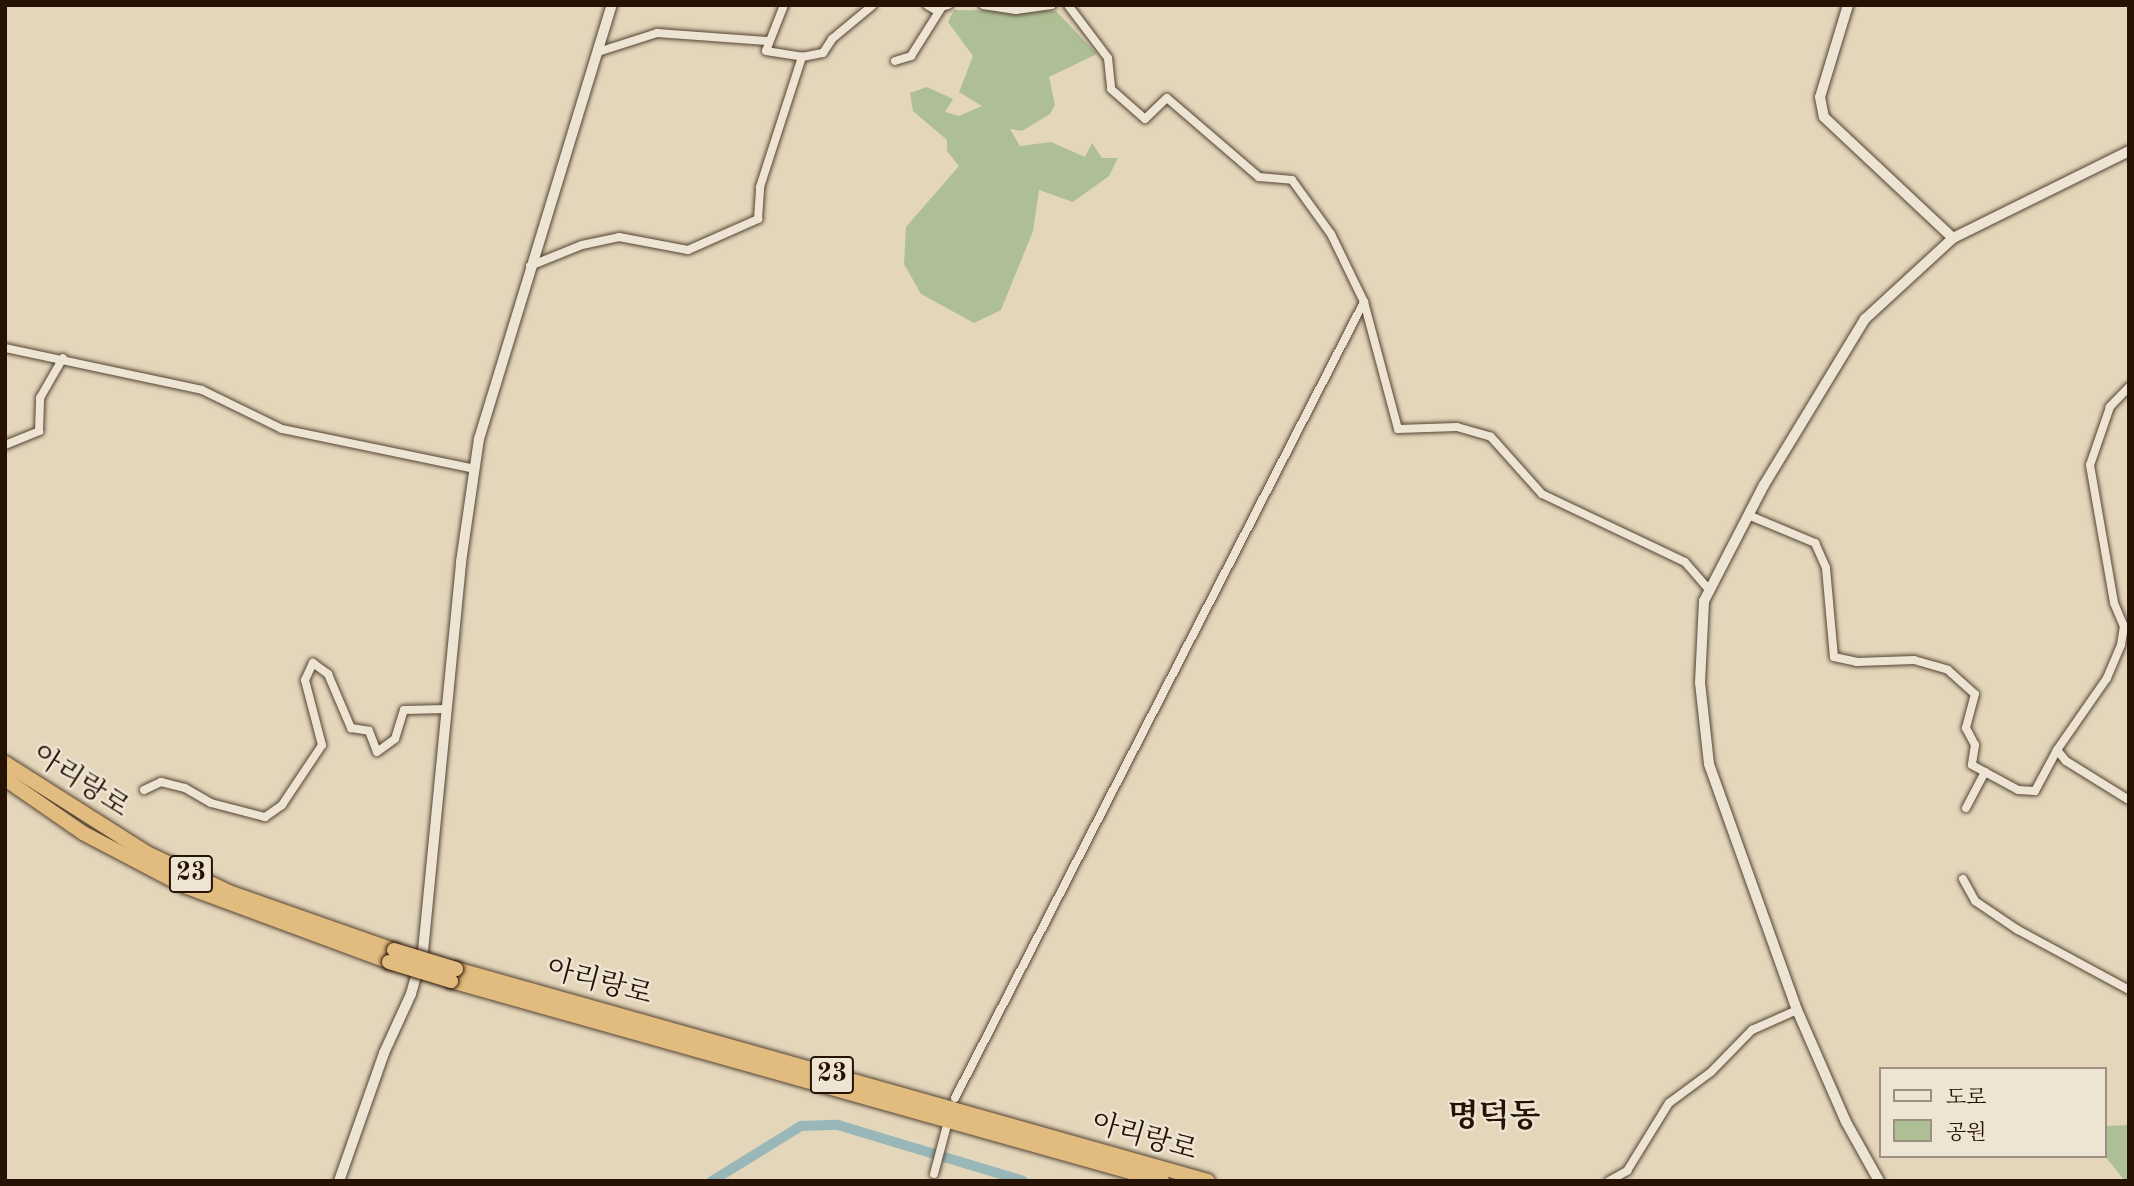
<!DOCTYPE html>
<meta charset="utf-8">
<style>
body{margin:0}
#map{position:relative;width:2134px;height:1186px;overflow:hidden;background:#e3d6bb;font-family:"Old Standard TT","Noto Serif KR",serif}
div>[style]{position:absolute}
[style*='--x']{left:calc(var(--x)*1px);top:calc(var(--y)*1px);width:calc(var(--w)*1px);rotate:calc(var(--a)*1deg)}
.green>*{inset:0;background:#aebf95}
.canal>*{height:10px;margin:-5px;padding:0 5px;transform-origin:5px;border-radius:5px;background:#99b7b9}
.roads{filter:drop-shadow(0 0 2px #554332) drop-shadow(0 0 2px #554332)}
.minor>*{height:8px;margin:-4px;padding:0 4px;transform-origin:4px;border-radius:4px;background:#ede4d3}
.tertiary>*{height:10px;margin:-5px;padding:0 5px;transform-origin:5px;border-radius:5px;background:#ede4d3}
.trunk>*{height:14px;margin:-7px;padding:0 7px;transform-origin:7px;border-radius:7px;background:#e2bb7e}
.bridges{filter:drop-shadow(0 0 2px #261205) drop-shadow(0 0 2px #261205)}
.trunk-bridge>*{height:14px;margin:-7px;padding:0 7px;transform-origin:7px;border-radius:7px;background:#e2bb7e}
span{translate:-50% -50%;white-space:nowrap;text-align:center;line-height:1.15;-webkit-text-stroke:5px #ede4d3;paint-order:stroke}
.shield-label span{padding:2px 5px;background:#ede4d3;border:2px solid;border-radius:5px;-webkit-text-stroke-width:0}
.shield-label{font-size:26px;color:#261205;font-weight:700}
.street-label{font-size:28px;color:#261205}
.quarter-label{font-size:32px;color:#261205;font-weight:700}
.frame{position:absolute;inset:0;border:7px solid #261205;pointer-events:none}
.legend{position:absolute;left:1879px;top:1067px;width:228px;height:91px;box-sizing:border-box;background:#ede4d3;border:2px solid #9d9081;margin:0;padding:9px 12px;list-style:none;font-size:21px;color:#261205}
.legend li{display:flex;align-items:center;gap:14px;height:35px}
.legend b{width:35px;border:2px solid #9d9081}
</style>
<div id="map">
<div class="green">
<i style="clip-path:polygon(954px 10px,1056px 11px,1097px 54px,1049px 77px,1055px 105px,1050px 114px,1022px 131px,1010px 129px,1020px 146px,1051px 142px,1085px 157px,1092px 143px,1102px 158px,1118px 158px,1109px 176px,1073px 202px,1039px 190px,1033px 231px,1001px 310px,974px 323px,921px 294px,904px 264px,906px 227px,959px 166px,947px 151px,947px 140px,913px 111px,910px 93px,927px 87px,953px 99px,945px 112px,959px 116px,982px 106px,959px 92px,973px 56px,948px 22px)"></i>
<i style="clip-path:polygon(2129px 1125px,2129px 1181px,2125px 1181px,2104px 1155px,2104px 1126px)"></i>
</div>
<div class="canal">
<i style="--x:712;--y:1181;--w:105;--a:-31.7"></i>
<i style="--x:801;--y:1126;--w:37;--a:-2"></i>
<i style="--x:838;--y:1125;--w:193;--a:16.8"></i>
</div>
<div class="roads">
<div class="minor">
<i style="--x:784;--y:5;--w:49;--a:111.4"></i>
<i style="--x:766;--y:51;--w:36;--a:9"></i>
<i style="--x:802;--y:57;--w:21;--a:-11"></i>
<i style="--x:823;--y:53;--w:17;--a:-57"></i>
<i style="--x:832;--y:39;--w:53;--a:-39.7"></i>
<i style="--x:927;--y:5;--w:8;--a:30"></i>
<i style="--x:934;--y:9;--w:15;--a:-16"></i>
<i style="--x:983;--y:5;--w:33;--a:9"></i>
<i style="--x:1016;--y:10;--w:36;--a:-8"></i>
<i style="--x:1068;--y:5;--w:66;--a:53"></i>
<i style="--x:1108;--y:58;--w:31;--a:84"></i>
<i style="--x:1111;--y:89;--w:45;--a:41.4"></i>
<i style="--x:1145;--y:119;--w:30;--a:-44"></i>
<i style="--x:1167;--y:98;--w:121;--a:40.7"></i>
<i style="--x:1259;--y:177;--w:33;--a:5"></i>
<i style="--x:1292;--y:180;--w:67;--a:54.2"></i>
<i style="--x:1331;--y:234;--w:76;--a:64.1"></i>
<i style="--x:1364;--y:302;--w:131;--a:75"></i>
<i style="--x:1398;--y:429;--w:59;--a:-1.9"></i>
<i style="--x:1457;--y:427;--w:35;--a:16"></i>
<i style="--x:1491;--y:437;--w:76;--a:48.2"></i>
<i style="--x:1542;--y:494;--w:158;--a:25.4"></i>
<i style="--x:1685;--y:562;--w:37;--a:49"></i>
<i style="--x:601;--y:51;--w:59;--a:-17.8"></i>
<i style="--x:657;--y:33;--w:110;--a:4.2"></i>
<i style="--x:895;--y:61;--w:17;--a:-17"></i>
<i style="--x:911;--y:56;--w:58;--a:-57.7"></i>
<i style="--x:530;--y:266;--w:56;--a:-22"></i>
<i style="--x:582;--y:245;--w:38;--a:-12"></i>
<i style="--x:619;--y:237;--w:70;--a:10.7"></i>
<i style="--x:688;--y:250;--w:77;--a:-23.9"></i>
<i style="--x:758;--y:219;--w:32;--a:-86"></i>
<i style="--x:760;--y:187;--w:137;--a:-72.1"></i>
<i style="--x:5;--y:348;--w:201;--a:12"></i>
<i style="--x:202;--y:390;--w:89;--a:26"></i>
<i style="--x:282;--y:429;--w:197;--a:11.7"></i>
<i style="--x:2129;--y:387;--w:28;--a:134"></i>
<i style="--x:2110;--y:407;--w:61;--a:109"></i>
<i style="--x:2090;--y:465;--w:140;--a:80.1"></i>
<i style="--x:2114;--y:603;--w:25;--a:67"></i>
<i style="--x:2124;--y:626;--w:19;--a:99"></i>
<i style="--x:2121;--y:645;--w:36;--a:113"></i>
<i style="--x:2107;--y:678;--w:88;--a:124.8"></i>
<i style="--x:2057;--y:750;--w:14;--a:51"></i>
<i style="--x:2066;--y:761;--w:74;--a:31.8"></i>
<i style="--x:5;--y:445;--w:37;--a:-22"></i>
<i style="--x:39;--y:431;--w:33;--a:-88"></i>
<i style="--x:40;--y:398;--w:46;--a:-60.1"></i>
<i style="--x:1748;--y:515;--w:73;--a:22.7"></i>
<i style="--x:1815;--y:543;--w:27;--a:66"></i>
<i style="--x:1826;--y:568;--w:89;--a:84.9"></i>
<i style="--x:1834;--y:657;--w:24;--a:12"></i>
<i style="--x:1857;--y:662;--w:57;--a:-2"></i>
<i style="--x:1914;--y:660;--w:35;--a:16"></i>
<i style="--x:1948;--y:670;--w:36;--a:42"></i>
<i style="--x:1975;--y:694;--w:35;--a:105"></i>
<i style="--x:1966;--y:728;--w:19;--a:62"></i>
<i style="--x:1975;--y:745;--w:20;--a:99"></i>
<i style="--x:1972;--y:765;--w:52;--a:28.5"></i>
<i style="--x:2018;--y:790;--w:17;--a:3"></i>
<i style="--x:2035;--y:791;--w:47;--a:-61.8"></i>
<i style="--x:144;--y:790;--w:19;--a:-25"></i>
<i style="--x:161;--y:782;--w:25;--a:14"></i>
<i style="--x:185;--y:788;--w:30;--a:30"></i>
<i style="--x:211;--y:803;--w:56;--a:14.5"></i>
<i style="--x:265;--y:817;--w:21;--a:-35"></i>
<i style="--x:282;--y:805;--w:72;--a:-56.3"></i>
<i style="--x:322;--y:745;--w:67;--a:-104.7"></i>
<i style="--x:305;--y:680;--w:19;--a:-65"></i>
<i style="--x:313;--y:663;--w:19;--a:36"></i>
<i style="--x:328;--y:674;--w:59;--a:66.9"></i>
<i style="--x:351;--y:728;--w:18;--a:9"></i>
<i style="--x:369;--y:731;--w:22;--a:69"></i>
<i style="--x:377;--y:752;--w:22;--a:-36"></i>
<i style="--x:395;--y:739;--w:30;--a:-73"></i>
<i style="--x:404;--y:710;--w:43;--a:-1.3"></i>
<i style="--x:1966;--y:808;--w:41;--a:-62.2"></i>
<i style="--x:1963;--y:879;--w:25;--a:61"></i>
<i style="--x:1975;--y:901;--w:52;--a:34"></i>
<i style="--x:2018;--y:930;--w:126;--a:28.4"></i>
<i style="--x:955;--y:1098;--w:895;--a:-62.81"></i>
<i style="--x:934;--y:1174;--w:47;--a:-75.1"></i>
<i style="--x:1609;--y:1181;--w:21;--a:-29"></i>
<i style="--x:1627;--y:1171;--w:80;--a:-58.3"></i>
<i style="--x:1669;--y:1103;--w:52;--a:-36.4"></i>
<i style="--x:1711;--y:1072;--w:59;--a:-45.7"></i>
<i style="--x:1752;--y:1030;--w:49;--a:-24"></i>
</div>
<div class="tertiary">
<i style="--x:1848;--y:5;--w:96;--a:106.9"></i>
<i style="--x:1820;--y:97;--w:20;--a:79"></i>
<i style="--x:1824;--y:117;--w:177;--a:43.2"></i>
<i style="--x:339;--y:1181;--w:136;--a:-70.6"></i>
<i style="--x:384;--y:1053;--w:65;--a:-65.4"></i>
<i style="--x:411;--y:994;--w:45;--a:-74.4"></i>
<i style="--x:423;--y:951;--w:391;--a:-84.4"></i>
<i style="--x:461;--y:562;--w:124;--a:-81.7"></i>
<i style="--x:479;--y:439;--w:454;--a:-73"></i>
<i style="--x:1879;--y:1181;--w:68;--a:-119.2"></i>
<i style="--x:1846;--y:1122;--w:122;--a:-113.6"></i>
<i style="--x:1797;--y:1010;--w:261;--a:-109.7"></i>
<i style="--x:1709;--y:764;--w:81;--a:-96.3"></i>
<i style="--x:1700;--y:683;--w:82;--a:-87.2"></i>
<i style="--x:1704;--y:601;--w:131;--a:-62.7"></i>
<i style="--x:1764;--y:485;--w:194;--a:-58.7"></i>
<i style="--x:1865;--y:319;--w:120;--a:-42.6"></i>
<i style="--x:1953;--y:238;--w:196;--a:-26.3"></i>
</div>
<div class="trunk">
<i style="--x:5;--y:763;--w:168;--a:32.4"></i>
<i style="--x:147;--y:853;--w:91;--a:25.4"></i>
<i style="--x:229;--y:892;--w:175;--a:19.4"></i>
<i style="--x:5;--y:779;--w:95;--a:34.7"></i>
<i style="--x:83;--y:833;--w:114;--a:27.7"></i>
<i style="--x:184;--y:886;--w:219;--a:20.3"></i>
<i style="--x:456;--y:969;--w:781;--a:15.74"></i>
<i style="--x:451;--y:981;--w:739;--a:15.71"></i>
</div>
</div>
<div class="bridges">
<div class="trunk-bridge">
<i style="--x:394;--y:950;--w:65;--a:17"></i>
<i style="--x:389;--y:962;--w:65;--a:17"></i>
</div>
</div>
<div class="shield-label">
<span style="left:191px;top:874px">23</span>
<span style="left:832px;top:1075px">23</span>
</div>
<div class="street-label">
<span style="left:80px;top:782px;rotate:33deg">아리랑로</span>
<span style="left:599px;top:983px;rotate:15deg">아리랑로</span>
<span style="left:1144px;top:1138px;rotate:16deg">아리랑로</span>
</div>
<div class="quarter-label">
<span style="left:1494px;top:1118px">명덕동</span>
</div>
<div class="frame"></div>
<ul class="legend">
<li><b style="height:9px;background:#ede4d3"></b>도로</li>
<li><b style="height:19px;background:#aebf95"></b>공원</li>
</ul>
</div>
